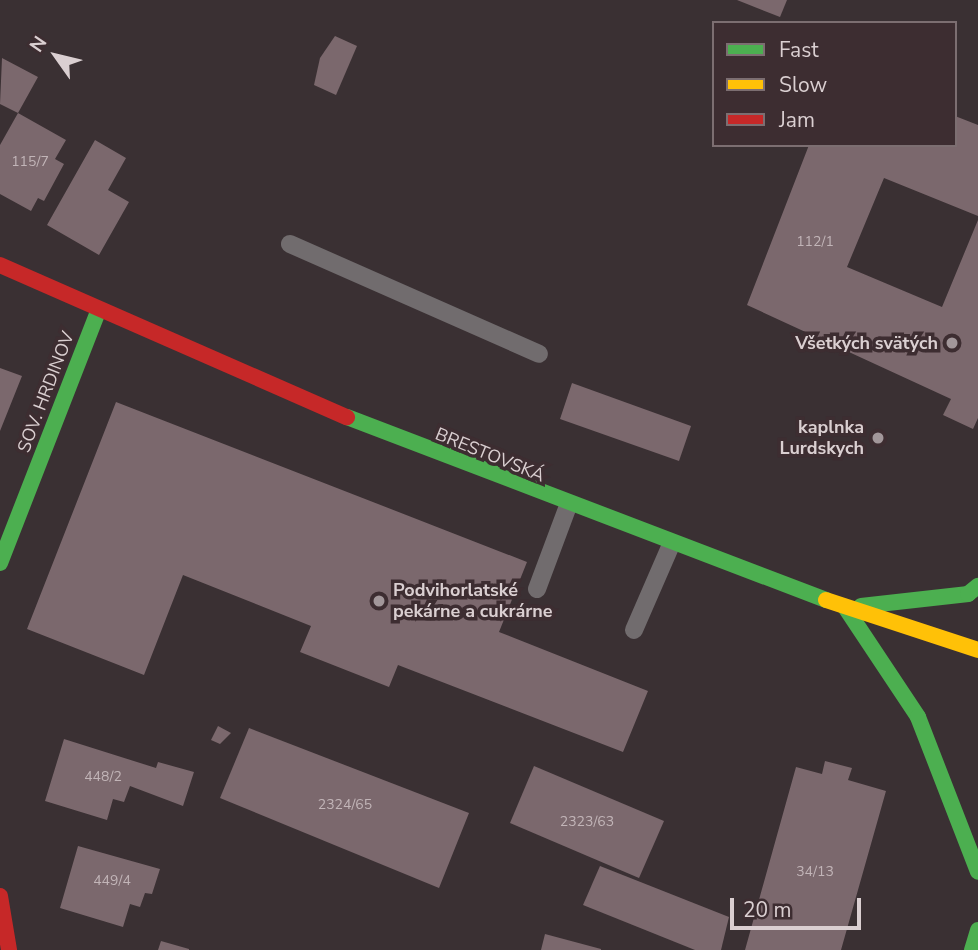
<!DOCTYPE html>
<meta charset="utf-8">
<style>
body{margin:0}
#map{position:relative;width:978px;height:950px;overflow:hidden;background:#3a3033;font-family:"Nunito Sans",sans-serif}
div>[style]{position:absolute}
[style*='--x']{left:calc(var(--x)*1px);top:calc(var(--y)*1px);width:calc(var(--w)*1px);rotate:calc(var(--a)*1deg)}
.building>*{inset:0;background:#7b686d}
.lane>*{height:18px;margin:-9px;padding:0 9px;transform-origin:9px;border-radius:9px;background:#716c6e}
.fast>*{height:16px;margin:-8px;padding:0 8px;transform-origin:8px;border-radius:8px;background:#4caf50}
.slow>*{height:16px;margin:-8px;padding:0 8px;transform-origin:8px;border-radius:8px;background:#ffc107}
.jam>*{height:16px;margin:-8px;padding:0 8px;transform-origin:8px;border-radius:8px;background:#c62828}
.dots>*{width:19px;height:19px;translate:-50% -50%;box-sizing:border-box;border:4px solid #3d2d31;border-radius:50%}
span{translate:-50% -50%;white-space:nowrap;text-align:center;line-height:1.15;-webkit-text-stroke:7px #3d2d31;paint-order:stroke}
.number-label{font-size:14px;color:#c2b5b8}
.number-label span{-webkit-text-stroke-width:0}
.poi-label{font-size:18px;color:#dacfd1;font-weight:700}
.right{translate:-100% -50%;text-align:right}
.left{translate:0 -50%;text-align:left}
.street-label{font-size:18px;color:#dacfd1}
.legend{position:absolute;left:712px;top:21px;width:245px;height:126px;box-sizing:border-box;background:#3d2d31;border:2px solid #7c6e71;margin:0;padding:9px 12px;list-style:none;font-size:21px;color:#dacfd1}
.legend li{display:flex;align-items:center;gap:14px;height:35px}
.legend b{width:35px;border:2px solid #7c6e71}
.north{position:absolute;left:21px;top:21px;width:70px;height:70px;-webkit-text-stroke:5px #3d2d31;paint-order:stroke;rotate:304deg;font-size:19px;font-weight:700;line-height:28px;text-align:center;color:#dacfd1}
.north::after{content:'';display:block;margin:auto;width:24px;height:32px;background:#dacfd1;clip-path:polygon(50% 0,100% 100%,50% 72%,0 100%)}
.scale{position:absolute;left:730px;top:898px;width:131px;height:32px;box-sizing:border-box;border:4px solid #dacfd1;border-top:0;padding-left:9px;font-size:21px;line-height:24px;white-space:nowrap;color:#dacfd1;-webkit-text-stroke:5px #3d2d31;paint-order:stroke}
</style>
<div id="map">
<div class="building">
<i style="clip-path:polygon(737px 0,787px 0,780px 17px)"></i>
<i style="clip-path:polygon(335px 36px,357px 46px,336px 95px,314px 85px,320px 58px)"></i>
<i style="clip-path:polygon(2px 58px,38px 77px,18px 113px,66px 140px,55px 159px,64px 164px,44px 201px,38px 198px,31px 211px,0 194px,0 145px,18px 113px,0 104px)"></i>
<i style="clip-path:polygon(955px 116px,978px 125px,978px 216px,884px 178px,847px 267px,942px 307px,978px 220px,978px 418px,973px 429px,943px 415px,951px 399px,747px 305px,809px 145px,955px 145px)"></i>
<i style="clip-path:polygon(95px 140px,126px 158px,108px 190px,129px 202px,99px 255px,47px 225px)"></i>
<i style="clip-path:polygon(0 368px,22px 376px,0 431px)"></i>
<i style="clip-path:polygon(572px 383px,691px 426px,679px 461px,560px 419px)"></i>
<i style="clip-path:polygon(116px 402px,527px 562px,499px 632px,648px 691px,623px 752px,398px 665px,389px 687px,300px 652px,311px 626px,183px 575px,144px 675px,27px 629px)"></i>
<i style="clip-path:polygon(218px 726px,231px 733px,220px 744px,211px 740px)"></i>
<i style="clip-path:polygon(249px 728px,469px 813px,439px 888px,220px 798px)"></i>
<i style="clip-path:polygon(64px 739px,156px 768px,158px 762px,194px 772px,183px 806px,130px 786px,124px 802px,113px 799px,107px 820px,45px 801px)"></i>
<i style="clip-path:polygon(825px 761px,852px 768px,848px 780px,886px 791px,841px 950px,745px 950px,796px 767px,822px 774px)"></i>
<i style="clip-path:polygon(534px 766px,664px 821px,639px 878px,510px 823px)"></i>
<i style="clip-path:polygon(78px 846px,160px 869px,152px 894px,145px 893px,140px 907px,130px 904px,123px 927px,60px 908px)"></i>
<i style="clip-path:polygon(600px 866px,729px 917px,721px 950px,695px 950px,583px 905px)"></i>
<i style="clip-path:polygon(545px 934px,601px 949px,601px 950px,541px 950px)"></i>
<i style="clip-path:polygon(161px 941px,189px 949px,189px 950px,158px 950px)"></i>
</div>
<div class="lane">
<i style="--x:290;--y:244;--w:272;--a:23.8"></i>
<i style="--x:537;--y:589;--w:89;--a:-69.5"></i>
<i style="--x:634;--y:630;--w:93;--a:-66.5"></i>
</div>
<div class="fast">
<i style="--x:347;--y:417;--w:513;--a:20.91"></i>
<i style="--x:0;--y:563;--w:269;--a:-68.7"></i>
<i style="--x:861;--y:606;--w:108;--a:-6.4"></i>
<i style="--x:968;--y:594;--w:13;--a:-39"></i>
<i style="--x:845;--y:607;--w:132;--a:56.4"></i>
<i style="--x:918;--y:717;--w:166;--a:68.8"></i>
<i style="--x:972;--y:950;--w:21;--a:-73"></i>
</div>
<div class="slow">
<i style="--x:826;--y:600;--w:160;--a:18.2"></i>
</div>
<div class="jam">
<i style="--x:0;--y:265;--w:379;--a:23.7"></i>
<i style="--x:0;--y:896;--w:55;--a:80.5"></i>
</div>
<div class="dots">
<i style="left:952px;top:343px;background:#a2979a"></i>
<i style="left:878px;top:438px;background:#a2979a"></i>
<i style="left:379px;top:601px;background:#a2979a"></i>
</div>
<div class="number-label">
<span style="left:30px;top:162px">115/7</span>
<span style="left:815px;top:242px">112/1</span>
<span style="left:103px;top:777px">448/2</span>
<span style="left:345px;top:805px">2324/65</span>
<span style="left:587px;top:822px">2323/63</span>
<span style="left:815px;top:872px">34/13</span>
<span style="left:112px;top:881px">449/4</span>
</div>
<div class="poi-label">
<span class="right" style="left:938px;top:343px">Všetkých svätých</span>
<span class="right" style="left:864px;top:438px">kaplnka<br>Lurdskych</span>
<span class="left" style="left:393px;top:601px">Podvihorlatské<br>pekárne a cukrárne</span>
</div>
<div class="street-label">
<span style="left:46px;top:392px;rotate:-69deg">SOV. HRDINOV</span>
<span style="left:490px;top:455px;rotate:22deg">BRESTOVSKÁ</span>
</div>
<ul class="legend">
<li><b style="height:9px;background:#4caf50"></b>Fast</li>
<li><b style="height:9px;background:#ffc107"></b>Slow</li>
<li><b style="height:9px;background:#c62828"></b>Jam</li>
</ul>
<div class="north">N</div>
<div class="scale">20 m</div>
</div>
